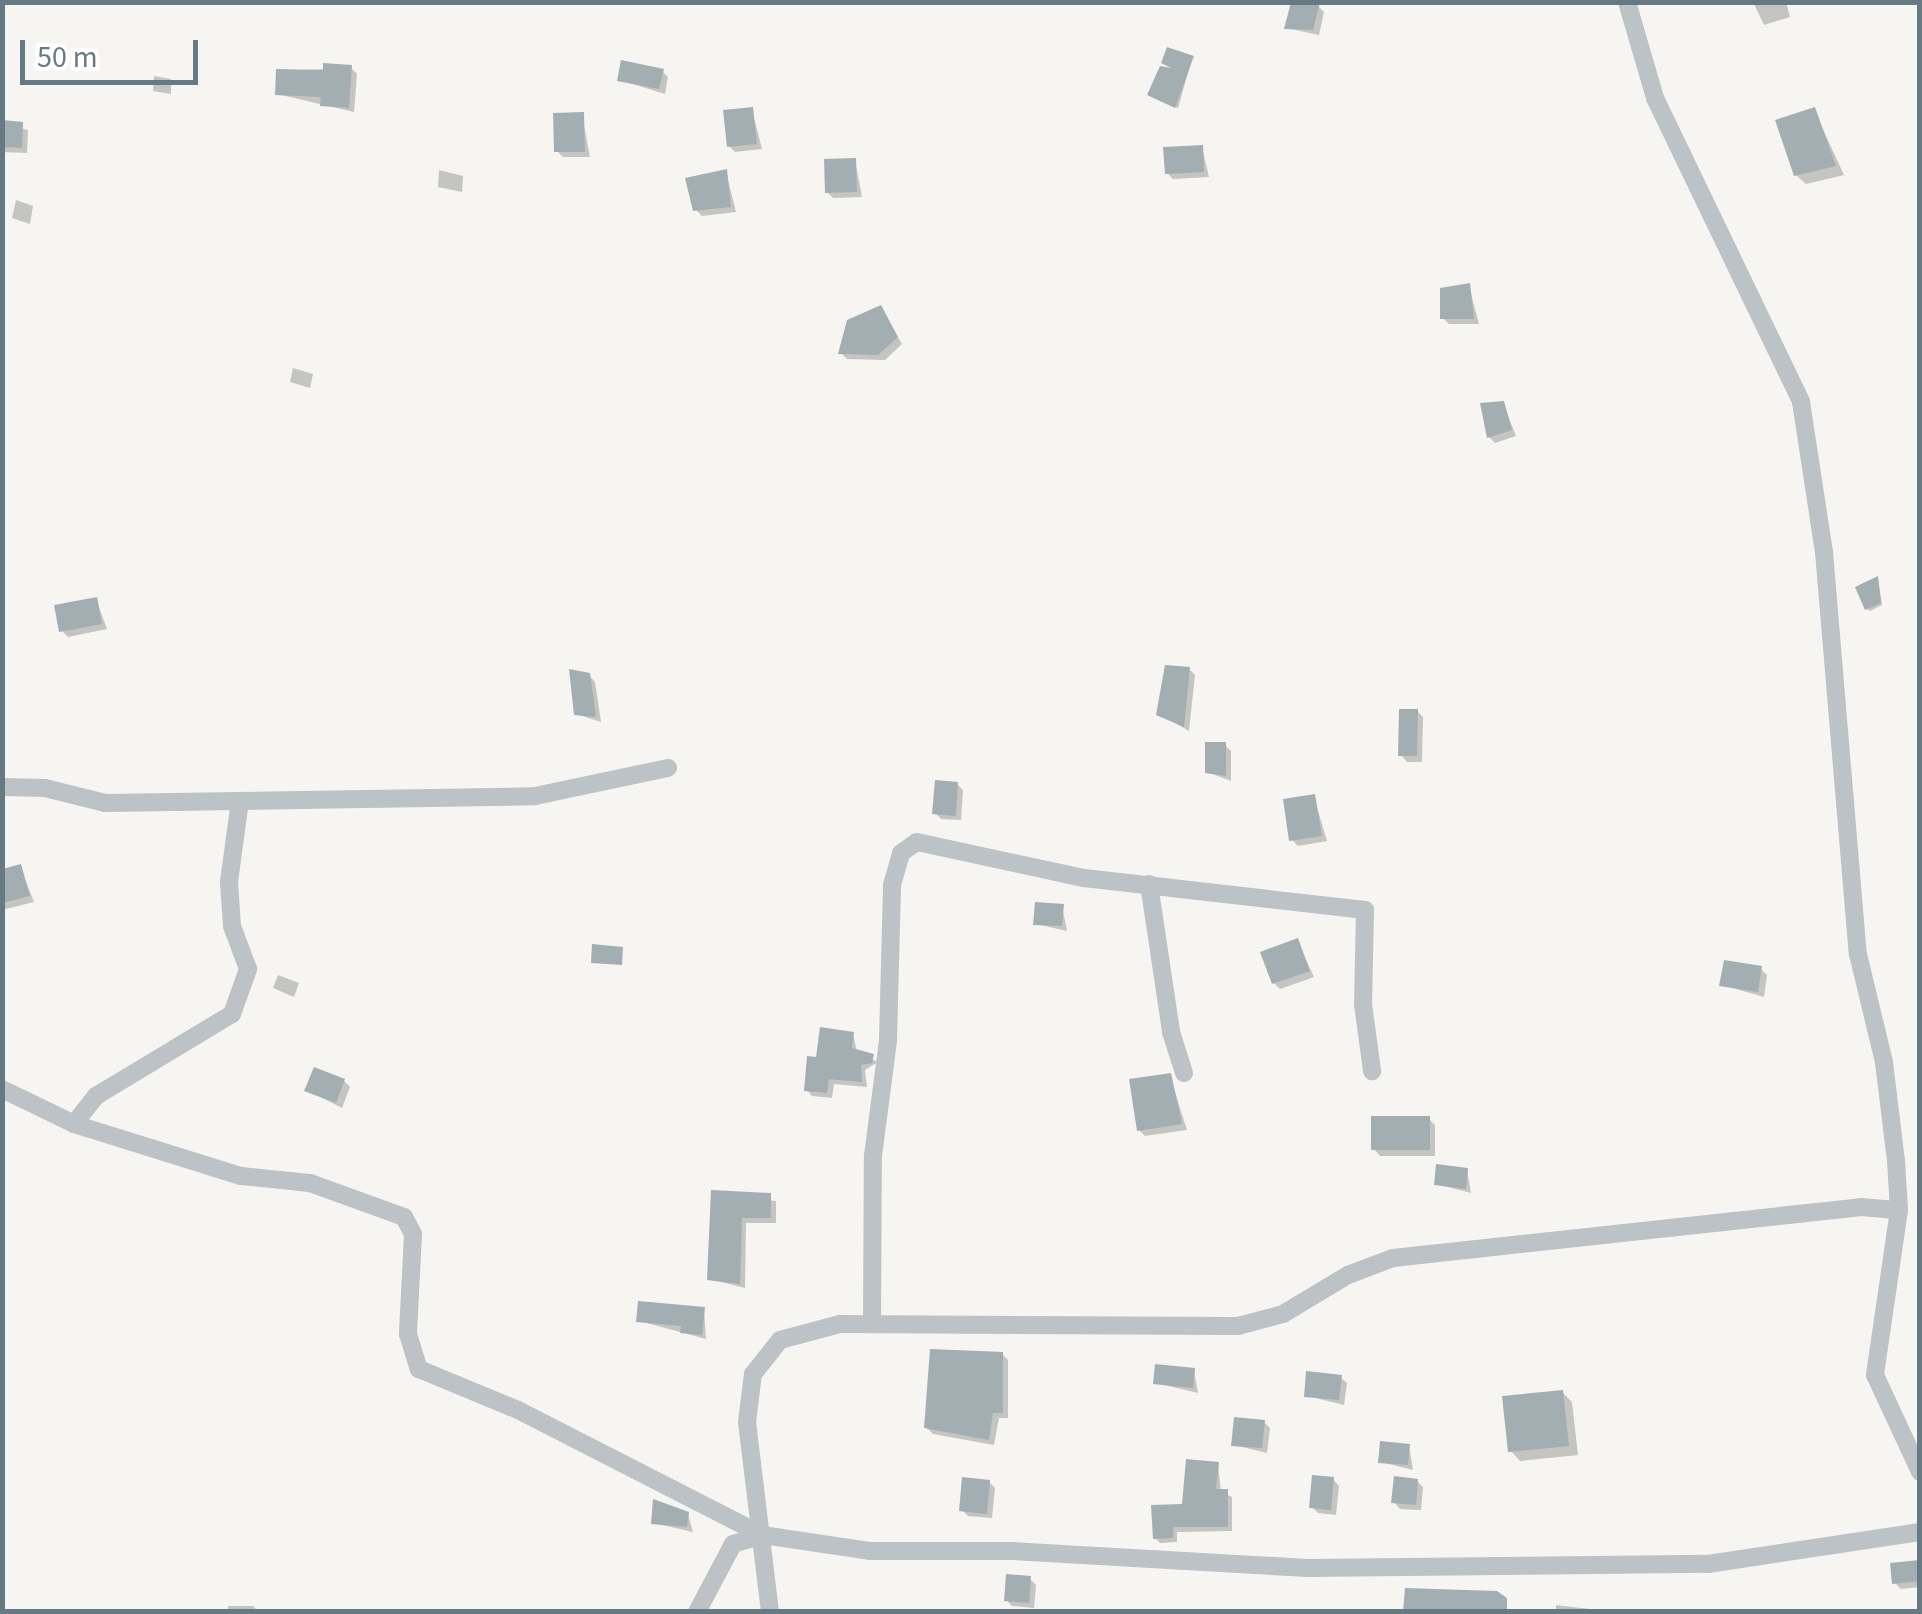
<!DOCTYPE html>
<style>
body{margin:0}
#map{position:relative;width:1922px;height:1614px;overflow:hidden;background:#f6f5f2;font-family:"Source Sans 3",sans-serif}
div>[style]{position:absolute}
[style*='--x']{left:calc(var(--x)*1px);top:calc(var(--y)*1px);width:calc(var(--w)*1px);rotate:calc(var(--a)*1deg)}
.shadow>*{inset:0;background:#0003}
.building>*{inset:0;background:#a3aeb2}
.minor>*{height:18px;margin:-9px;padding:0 9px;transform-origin:9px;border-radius:9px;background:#bcc2c5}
span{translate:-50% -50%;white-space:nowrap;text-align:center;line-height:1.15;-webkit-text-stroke:10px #fff;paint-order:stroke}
.frame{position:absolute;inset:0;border:5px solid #657a83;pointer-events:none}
.scale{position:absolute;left:20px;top:40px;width:178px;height:45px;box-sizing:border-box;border:5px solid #657a83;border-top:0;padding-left:12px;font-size:30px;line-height:35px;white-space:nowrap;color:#657a83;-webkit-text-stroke:8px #fff;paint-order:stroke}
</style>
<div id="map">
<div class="shadow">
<i style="clip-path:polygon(1753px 2px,1786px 2px,1790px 17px,1764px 25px)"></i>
<i style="clip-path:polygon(1318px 6px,1324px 12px,1319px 35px,1286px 28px)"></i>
<i style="clip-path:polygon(1192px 59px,1178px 108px,1152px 97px,1177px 72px)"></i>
<i style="clip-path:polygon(351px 68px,357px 74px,354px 112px,277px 94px,278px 71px)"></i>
<i style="clip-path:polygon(662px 71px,668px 77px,665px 94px,620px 80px)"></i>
<i style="clip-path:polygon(154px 76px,171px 79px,171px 94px,153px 91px)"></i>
<i style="clip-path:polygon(752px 110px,762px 149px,735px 152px,729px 146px)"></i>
<i style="clip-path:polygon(1814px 110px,1844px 175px,1806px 184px,1796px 175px)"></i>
<i style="clip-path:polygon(582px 115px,590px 157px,563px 157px,557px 151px)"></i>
<i style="clip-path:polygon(2px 123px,28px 130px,27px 153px,2px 152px)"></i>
<i style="clip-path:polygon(1202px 147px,1209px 177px,1173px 179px,1167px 173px)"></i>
<i style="clip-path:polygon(855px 160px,862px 197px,833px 198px,827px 192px)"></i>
<i style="clip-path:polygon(439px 170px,463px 176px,462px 192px,438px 187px)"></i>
<i style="clip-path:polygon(726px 172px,736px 212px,702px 216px,696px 210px)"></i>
<i style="clip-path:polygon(16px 200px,33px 206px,30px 224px,12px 218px)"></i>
<i style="clip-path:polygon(1469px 286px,1479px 324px,1449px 324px,1443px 318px)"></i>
<i style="clip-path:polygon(880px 308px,902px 344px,885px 360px,847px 359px,841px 353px)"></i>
<i style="clip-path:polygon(293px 368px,313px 374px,310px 388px,290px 382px)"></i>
<i style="clip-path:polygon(1503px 403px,1516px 436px,1495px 443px,1489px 437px)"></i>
<i style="clip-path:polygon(1878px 579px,1882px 605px,1870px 611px,1867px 609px)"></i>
<i style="clip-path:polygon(96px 599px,107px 629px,68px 637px,62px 631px)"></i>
<i style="clip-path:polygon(1189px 669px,1195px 675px,1189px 731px,1159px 714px)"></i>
<i style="clip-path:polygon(589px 675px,595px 682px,601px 722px,576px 714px)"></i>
<i style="clip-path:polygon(1417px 711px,1423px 717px,1422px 762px,1407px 762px,1401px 755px)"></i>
<i style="clip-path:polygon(1225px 745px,1231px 751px,1231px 781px,1207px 772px)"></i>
<i style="clip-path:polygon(957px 784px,963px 790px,961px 820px,941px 819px,935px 813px)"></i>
<i style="clip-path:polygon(1314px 797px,1327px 841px,1298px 846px,1292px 840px)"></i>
<i style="clip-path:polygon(20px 867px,34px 902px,2px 910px,2px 871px)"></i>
<i style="clip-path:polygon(1062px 906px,1067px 931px,1036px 924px)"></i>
<i style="clip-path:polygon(1297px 941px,1314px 977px,1280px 989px,1274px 983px)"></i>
<i style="clip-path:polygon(1761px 969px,1767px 975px,1764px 997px,1722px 985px)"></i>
<i style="clip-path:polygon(278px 975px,299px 983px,294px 997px,273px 988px)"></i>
<i style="clip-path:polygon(853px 1034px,857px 1052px,878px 1062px,865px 1070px,867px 1087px,834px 1084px,832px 1098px,812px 1096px,807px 1090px)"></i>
<i style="clip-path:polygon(1170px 1076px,1187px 1130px,1145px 1136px,1139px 1130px)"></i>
<i style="clip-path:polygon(344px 1081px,350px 1087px,342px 1108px,307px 1090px)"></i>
<i style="clip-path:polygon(1429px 1119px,1435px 1125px,1435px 1156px,1380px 1156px,1374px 1149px)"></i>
<i style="clip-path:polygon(1467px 1170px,1471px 1193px,1436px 1184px)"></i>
<i style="clip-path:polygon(713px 1192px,776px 1201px,776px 1223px,746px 1223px,745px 1288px,709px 1279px)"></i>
<i style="clip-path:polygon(704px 1309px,706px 1339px,639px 1321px)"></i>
<i style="clip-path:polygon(1002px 1354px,1008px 1360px,1008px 1418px,999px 1418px,994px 1445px,933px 1434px,926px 1427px)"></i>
<i style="clip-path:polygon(1194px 1370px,1198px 1393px,1156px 1383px)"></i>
<i style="clip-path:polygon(1340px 1377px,1347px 1383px,1344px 1405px,1307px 1396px)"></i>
<i style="clip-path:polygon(1562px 1392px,1572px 1402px,1578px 1455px,1520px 1461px,1511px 1451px)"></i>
<i style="clip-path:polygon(1264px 1422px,1270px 1428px,1267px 1453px,1234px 1445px)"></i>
<i style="clip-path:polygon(1409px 1446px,1413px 1470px,1381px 1462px)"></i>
<i style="clip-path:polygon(1218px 1464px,1221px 1492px,1232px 1497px,1232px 1531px,1177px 1532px,1177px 1542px,1160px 1543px,1155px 1538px)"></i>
<i style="clip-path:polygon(1333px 1479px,1339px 1486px,1336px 1515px,1318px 1513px,1312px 1507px)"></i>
<i style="clip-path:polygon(1417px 1481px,1423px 1487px,1421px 1510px,1400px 1509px,1394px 1502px)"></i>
<i style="clip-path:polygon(989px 1482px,995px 1488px,992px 1518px,968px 1516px,962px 1510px)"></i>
<i style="clip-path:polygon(688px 1514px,693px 1532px,653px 1523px)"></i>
<i style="clip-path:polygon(1920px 1563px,1920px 1587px,1901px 1589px,1895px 1583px)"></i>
<i style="clip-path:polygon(1030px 1579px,1036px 1585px,1034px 1608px,1012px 1606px,1006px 1600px)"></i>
<i style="clip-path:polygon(1556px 1605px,1590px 1609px,1593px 1612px,1556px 1612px)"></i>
<i style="clip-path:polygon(228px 1606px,253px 1606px,259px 1612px,228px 1612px)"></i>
</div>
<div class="building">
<i style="clip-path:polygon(1291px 2px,1320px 2px,1313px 30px,1284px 29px)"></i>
<i style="clip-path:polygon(1167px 47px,1194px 56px,1175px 108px,1147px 95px,1160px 66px,1171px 68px,1161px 63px)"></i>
<i style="clip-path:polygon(621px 60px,664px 69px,659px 89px,617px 81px)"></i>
<i style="clip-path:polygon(323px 63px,352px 65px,349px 108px,320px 106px,321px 97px,275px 95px,276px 69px,323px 70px)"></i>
<i style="clip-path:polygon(753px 107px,757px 144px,727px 147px,723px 110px)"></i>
<i style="clip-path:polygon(1815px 107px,1836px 166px,1794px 176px,1775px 120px)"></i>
<i style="clip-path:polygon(584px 112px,585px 152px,554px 152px,553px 113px)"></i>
<i style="clip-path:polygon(2px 120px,23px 122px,22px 148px,2px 147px)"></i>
<i style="clip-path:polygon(1203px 145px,1204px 172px,1165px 174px,1163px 147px)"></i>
<i style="clip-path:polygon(856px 158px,857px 192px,825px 193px,824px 159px)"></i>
<i style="clip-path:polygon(727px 169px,731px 207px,693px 211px,685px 178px)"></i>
<i style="clip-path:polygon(1470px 283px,1474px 319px,1440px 319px,1440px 288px)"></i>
<i style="clip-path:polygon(881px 305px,898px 337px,878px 355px,838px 354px,847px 320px)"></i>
<i style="clip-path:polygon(1504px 401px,1512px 430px,1487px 438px,1480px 403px)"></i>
<i style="clip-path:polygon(1878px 576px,1881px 603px,1865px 610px,1855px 587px)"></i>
<i style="clip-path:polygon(97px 597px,102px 624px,59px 632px,54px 605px)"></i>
<i style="clip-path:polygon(1165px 665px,1190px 667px,1184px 727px,1156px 715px)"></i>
<i style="clip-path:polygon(569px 669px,590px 673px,596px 717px,574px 715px)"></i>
<i style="clip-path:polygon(1399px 709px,1418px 709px,1417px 756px,1398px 756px)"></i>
<i style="clip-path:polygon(1205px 742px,1226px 742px,1226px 776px,1205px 773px)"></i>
<i style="clip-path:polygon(935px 780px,958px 782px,956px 816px,932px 814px)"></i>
<i style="clip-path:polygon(1315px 794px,1322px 836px,1289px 841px,1283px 799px)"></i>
<i style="clip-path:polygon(21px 864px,30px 896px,2px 903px,2px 869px)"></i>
<i style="clip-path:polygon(1035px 902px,1064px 904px,1062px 926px,1033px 925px)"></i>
<i style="clip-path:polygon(1298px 938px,1310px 971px,1272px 984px,1260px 952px)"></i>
<i style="clip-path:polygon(592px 944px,623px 947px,622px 965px,591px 963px)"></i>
<i style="clip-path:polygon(1724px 960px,1762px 966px,1758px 992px,1719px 986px)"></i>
<i style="clip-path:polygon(820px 1027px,854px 1032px,852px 1048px,874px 1054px,872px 1063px,861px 1065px,862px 1082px,829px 1079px,827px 1093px,804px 1091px,807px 1056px,816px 1057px)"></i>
<i style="clip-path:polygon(314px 1067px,345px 1079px,336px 1103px,304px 1091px)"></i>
<i style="clip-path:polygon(1171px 1073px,1182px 1124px,1137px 1131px,1129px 1079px)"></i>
<i style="clip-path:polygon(1371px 1116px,1430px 1116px,1430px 1150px,1371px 1150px)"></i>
<i style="clip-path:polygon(1436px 1164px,1468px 1168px,1466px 1189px,1434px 1185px)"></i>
<i style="clip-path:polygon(711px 1190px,771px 1193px,771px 1218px,742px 1218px,740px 1284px,707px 1280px)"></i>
<i style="clip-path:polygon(638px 1301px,705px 1307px,702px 1335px,680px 1333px,681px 1326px,636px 1322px)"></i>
<i style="clip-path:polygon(930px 1349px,1003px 1352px,1003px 1413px,993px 1413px,989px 1440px,924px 1428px)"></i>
<i style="clip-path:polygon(1155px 1364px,1195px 1368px,1193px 1388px,1153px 1384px)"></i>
<i style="clip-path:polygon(1306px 1371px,1342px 1375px,1339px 1400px,1304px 1397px)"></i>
<i style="clip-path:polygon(1563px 1390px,1569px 1446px,1508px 1452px,1502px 1396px)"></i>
<i style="clip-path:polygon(1234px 1417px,1265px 1420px,1262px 1448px,1231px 1446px)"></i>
<i style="clip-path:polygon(1380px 1441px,1410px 1444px,1408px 1465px,1378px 1463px)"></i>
<i style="clip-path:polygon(1186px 1459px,1219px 1462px,1216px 1489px,1228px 1489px,1228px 1527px,1173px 1527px,1173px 1538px,1153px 1539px,1151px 1505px,1182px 1504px)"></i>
<i style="clip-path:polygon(1312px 1475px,1334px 1477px,1331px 1510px,1309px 1508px)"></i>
<i style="clip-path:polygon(1394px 1476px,1418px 1479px,1416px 1505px,1391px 1503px)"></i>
<i style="clip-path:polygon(962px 1477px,990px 1480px,987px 1514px,959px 1511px)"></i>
<i style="clip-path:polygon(653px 1499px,689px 1512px,687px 1527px,651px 1524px)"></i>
<i style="clip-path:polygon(1920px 1560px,1920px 1581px,1892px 1584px,1890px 1563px)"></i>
<i style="clip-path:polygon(1006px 1574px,1031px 1576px,1029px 1603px,1004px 1601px)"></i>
<i style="clip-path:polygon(1405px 1588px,1497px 1591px,1507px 1598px,1507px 1612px,1403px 1612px)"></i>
</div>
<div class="minor">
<i style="--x:1627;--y:2;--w:100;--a:73.7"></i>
<i style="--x:1655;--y:98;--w:337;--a:64.3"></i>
<i style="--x:1801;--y:402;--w:152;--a:81.3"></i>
<i style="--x:1824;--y:552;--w:403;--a:85.2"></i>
<i style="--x:1858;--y:954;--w:111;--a:76.5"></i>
<i style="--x:1884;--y:1062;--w:100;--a:83.1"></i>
<i style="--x:1896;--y:1161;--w:49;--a:86.5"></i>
<i style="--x:1899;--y:1210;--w:167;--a:98.3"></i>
<i style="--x:1875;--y:1375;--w:107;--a:65.1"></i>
<i style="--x:2;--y:787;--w:43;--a:1.3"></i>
<i style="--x:45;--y:788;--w:62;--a:14"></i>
<i style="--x:105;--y:803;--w:430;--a:-0.9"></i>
<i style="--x:535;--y:796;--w:136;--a:-11.9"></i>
<i style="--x:1149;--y:884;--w:150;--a:81.5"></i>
<i style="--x:1171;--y:1032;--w:43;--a:72.4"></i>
<i style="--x:2;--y:1089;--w:80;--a:25.9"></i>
<i style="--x:74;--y:1124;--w:175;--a:17.3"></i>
<i style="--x:241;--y:1176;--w:69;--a:5.8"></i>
<i style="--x:310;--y:1183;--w:100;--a:19.9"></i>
<i style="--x:404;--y:1217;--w:19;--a:62"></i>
<i style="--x:413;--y:1234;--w:100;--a:92.9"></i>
<i style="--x:408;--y:1334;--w:37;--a:73"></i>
<i style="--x:419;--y:1369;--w:107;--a:22.5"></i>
<i style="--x:518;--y:1410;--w:274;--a:27.1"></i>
<i style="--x:74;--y:1124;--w:36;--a:-52"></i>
<i style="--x:96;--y:1096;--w:159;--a:-31.1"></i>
<i style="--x:232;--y:1014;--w:48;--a:-70.4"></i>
<i style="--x:248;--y:969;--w:46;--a:-110.4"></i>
<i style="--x:232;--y:926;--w:44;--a:-93.9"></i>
<i style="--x:229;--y:882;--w:82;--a:-82.3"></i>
<i style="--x:872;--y:1324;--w:168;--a:-89.7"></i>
<i style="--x:873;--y:1156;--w:117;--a:-82.6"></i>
<i style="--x:888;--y:1040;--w:155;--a:-88.5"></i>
<i style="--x:892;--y:885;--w:33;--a:-74"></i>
<i style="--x:901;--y:853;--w:19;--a:-35"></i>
<i style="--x:917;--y:842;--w:171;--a:12.2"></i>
<i style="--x:1084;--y:878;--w:283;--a:6.5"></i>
<i style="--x:1365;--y:910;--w:94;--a:91.2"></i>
<i style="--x:1363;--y:1004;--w:68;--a:82.3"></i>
<i style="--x:697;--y:1612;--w:77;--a:-62.1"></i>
<i style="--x:733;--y:1544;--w:30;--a:-17"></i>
<i style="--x:762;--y:1535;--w:110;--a:8.4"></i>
<i style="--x:871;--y:1551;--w:141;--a:0"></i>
<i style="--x:1012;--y:1551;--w:296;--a:3.3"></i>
<i style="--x:1308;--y:1568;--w:400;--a:-0.6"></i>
<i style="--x:1708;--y:1564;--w:214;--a:-8.6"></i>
<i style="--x:770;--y:1612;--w:191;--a:-96.9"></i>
<i style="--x:747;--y:1422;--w:48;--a:-82.9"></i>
<i style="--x:753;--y:1374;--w:43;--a:-51.5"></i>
<i style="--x:780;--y:1340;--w:62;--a:-14.9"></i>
<i style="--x:840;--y:1324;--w:398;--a:0.3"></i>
<i style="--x:1238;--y:1326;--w:47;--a:-14.9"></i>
<i style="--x:1283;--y:1314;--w:76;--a:-31"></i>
<i style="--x:1348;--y:1275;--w:48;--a:-20.7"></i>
<i style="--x:1393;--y:1258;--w:471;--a:-6.2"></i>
<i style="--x:1861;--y:1207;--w:38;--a:5"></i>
</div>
<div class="frame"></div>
<div class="scale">50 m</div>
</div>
